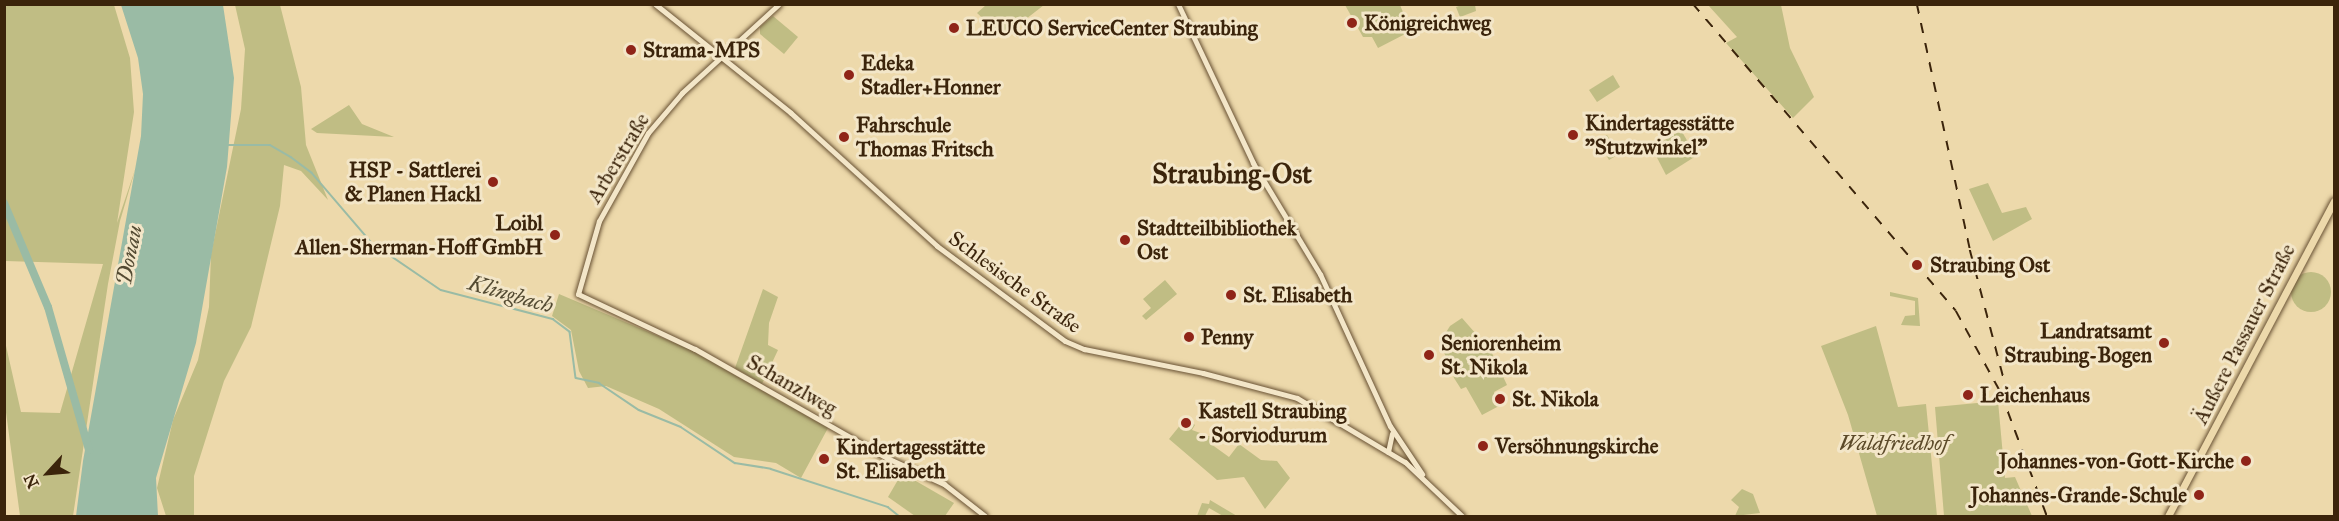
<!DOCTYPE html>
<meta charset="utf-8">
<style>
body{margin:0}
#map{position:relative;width:2339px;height:521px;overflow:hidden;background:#edd9ab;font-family:"IM FELL Great Primer",serif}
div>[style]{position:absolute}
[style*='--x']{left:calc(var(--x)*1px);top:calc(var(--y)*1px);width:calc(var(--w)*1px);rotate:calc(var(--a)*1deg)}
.green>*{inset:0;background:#c0bd84}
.round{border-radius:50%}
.water>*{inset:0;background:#9abba5}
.stream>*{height:1.5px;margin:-0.75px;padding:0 0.75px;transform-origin:0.75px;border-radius:0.75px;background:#9abba5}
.river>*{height:8px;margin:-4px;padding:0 4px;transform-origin:4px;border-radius:4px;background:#9abba5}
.roads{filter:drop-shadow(0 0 2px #685133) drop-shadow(0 0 2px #685133)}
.minor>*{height:5px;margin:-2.5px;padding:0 2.5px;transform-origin:2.5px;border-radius:2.5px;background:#f3e6c8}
.major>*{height:7px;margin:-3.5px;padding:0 3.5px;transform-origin:3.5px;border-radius:3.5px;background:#edd9ab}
.rail>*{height:1.5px;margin-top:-0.75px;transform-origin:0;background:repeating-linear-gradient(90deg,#3b240b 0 10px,transparent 0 20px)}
.dots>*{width:16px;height:16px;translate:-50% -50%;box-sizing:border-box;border:3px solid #f3e6c8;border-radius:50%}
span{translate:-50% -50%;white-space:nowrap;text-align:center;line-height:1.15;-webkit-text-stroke:6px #f3e6c8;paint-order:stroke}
.poi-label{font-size:21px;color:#3b240b;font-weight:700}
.left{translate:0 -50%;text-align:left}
.right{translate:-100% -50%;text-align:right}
.street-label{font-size:21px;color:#3b240b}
.park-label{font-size:21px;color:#5c4a29;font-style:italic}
.water-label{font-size:22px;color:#534a32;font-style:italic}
.district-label{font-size:27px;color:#3b240b;font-weight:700}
.frame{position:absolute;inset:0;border:6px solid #3b240b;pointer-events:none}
.north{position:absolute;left:18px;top:443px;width:60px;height:60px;-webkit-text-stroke:4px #f3e6c8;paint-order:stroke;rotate:244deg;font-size:16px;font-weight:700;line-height:24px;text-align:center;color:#3b240b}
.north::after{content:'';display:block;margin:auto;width:21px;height:27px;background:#3b240b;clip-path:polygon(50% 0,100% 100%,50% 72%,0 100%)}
</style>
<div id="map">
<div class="green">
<i style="clip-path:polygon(10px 4px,114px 5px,130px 58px,134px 112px,117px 223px,136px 167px,120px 221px,108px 284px,73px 516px,20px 516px,5px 405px,4px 337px,21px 412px,60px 413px,103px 264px,5px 261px,5px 7px)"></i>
<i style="clip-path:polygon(235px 5px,280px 5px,301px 87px,306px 145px,328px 200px,301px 171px,284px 165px,280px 206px,251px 327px,224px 381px,194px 476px,194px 516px,166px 516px,157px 488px,173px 420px,198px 360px,209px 307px,211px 254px,241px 109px,245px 49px)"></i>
<i style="clip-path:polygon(986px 5px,986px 4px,1044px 5px,1003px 37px,977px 13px)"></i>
<i style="clip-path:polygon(1345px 5px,1400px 5px,1411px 31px,1378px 48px,1372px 37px,1363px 37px)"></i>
<i style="clip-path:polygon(1462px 5px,1475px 5px,1476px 11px,1460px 17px,1456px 7px)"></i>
<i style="clip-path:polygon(1708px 5px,1781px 5px,1790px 48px,1814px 97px,1793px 118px,1726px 43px,1737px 37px)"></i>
<i style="clip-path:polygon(773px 16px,798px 37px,784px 54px,760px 34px,760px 27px)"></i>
<i style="clip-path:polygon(1613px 75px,1620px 87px,1597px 102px,1589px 90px)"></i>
<i style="clip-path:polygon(349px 105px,362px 124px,394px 137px,317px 133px,311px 129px)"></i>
<i style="clip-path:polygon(1681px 130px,1696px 156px,1666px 175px,1652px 148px)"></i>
<i style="clip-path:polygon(1607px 135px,1619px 154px,1609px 160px,1598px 141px)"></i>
<i style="clip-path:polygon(1988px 183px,2002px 213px,2026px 207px,2032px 219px,1993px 241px,1969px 189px)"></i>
<i class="round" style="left:2291px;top:272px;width:40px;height:40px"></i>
<i style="clip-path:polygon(1165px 280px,1177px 294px,1146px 320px,1142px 316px,1151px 308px,1143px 299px)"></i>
<i style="clip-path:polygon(763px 289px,778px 297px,769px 323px,768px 345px,778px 350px,762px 384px,735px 368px)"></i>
<i style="clip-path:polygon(1890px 292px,1918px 298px,1920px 326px,1901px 325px,1905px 316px,1915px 315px,1915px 301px,1890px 296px)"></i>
<i style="clip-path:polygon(559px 294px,689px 349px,828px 428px,801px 478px,776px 463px,734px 457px,659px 409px,606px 386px,588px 388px,579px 371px,571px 330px,552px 316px)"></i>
<i style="clip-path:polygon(1462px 318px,1491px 351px,1507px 385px,1494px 392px,1499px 406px,1482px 415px,1466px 387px,1461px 389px,1454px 378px,1440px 342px,1450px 326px)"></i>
<i style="clip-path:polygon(1876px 326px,1898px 407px,1926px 404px,1937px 516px,1877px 516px,1848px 415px,1821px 346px)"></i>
<i style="clip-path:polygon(1998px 401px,2005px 478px,2015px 477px,2032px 516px,1944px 516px,1935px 407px)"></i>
<i style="clip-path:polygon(1186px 418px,1195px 425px,1192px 430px,1214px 438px,1211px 444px,1229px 457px,1239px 444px,1261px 460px,1277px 461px,1290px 478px,1265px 509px,1244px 477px,1217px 480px,1169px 439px)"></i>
<i style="clip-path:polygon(902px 473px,954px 503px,945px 516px,915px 516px,888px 497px)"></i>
<i style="clip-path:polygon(1742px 489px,1753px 494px,1760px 513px,1735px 516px,1739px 507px,1731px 500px)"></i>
<i style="clip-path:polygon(1210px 500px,1237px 516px,1223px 516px,1209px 508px,1205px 516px,1197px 516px,1202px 503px,1209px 504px)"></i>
</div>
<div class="water">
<i style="clip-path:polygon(121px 5px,223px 5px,234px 78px,227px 167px,196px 343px,156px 478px,158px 516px,76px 516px,83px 461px,141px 136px,143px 94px,138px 58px)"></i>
</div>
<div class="stream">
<i style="--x:227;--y:145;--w:43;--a:0"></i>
<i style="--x:270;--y:145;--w:24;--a:30"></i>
<i style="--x:291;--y:157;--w:26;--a:37"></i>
<i style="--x:312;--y:173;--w:92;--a:49.4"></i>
<i style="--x:372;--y:243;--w:83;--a:34.3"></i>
<i style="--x:441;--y:290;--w:116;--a:14.5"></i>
<i style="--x:553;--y:319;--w:21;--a:37"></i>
<i style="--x:570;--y:332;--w:46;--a:82.6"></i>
<i style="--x:576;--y:378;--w:24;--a:12"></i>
<i style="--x:599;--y:383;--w:48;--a:34"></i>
<i style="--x:639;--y:410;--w:45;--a:22"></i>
<i style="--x:681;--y:427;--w:65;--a:33.7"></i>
<i style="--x:735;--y:463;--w:36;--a:9"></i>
<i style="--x:771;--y:469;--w:123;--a:18"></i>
<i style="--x:888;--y:507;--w:14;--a:39"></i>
</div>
<div class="river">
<i style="--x:4;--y:203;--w:113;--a:67.1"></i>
<i style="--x:48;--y:307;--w:149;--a:74"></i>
</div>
<div class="roads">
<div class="minor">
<i style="--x:655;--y:4;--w:174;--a:38.7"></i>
<i style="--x:791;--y:113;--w:197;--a:42.3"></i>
<i style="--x:937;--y:246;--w:159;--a:36.6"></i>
<i style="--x:1065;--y:341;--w:21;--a:23"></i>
<i style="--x:1084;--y:349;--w:121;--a:11.4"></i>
<i style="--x:1203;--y:373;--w:97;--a:14.9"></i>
<i style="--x:1297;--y:398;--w:126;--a:30.7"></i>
<i style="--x:1405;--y:462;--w:79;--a:43.5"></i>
<i style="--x:779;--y:4;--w:132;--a:137.5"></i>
<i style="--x:682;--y:93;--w:52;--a:130.4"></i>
<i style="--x:648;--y:133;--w:101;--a:119.1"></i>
<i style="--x:599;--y:221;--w:76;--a:106"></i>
<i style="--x:578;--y:294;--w:129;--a:25.2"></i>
<i style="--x:695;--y:349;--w:221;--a:29.6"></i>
<i style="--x:887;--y:458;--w:63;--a:24.5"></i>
<i style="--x:944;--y:484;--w:52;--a:38"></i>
<i style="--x:1178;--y:4;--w:176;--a:64.7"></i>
<i style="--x:1253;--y:163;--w:130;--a:58.9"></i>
<i style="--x:1320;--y:274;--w:167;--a:65.3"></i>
<i style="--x:1390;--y:426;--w:58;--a:56.3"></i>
<i style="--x:1388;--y:452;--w:19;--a:-78"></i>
</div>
<div class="major">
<i style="--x:2168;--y:516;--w:356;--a:-62.2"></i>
</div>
</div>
<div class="rail">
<i style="--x:1693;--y:4;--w:404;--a:49.4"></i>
<i style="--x:1956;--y:311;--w:94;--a:61.2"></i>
<i style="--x:2001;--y:393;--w:131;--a:69.5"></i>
<i style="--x:1917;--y:4;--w:252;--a:77.8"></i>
<i style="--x:1970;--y:250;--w:142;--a:75.3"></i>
</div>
<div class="dots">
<i style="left:1352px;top:23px;background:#8f2418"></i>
<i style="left:954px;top:28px;background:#8f2418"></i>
<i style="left:631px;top:50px;background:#8f2418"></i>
<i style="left:849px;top:75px;background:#8f2418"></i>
<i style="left:1573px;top:135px;background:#8f2418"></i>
<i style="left:844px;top:137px;background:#8f2418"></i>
<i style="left:493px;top:182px;background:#8f2418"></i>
<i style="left:555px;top:235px;background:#8f2418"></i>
<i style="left:1125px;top:240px;background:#8f2418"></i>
<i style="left:1917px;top:265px;background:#8f2418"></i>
<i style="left:1231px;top:295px;background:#8f2418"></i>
<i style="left:1189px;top:337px;background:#8f2418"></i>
<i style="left:2164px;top:343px;background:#8f2418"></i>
<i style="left:1429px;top:355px;background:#8f2418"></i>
<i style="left:1968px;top:395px;background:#8f2418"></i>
<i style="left:1500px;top:399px;background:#8f2418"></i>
<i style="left:1186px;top:423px;background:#8f2418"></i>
<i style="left:1483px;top:446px;background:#8f2418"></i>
<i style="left:824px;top:459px;background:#8f2418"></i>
<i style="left:2246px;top:461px;background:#8f2418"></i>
<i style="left:2199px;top:495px;background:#8f2418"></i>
</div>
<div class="poi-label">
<span class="left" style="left:1364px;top:23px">Königreichweg</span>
<span class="left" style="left:966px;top:28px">LEUCO ServiceCenter Straubing</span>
<span class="left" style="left:643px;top:50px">Strama-MPS</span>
<span class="left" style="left:861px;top:75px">Edeka<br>Stadler+Honner</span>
<span class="left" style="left:1585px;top:135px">Kindertagesstätte<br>"Stutzwinkel"</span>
<span class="left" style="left:856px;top:137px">Fahrschule<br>Thomas Fritsch</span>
<span class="right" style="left:481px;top:182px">HSP - Sattlerei<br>&amp; Planen Hackl</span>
<span class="right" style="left:543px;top:235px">Loibl<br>Allen-Sherman-Hoff GmbH</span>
<span class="left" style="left:1137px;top:240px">Stadtteilbibliothek<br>Ost</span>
<span class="left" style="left:1930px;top:265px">Straubing Ost</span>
<span class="left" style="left:1243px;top:295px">St. Elisabeth</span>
<span class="right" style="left:2152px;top:343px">Landratsamt<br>Straubing-Bogen</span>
<span class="left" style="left:1201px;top:337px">Penny</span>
<span class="left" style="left:1441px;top:355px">Seniorenheim<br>St. Nikola</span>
<span class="left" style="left:1980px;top:395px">Leichenhaus</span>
<span class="left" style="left:1512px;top:399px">St. Nikola</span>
<span class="left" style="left:1198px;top:423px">Kastell Straubing<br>- Sorviodurum</span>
<span class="left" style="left:1495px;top:446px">Versöhnungskirche</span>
<span class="left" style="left:836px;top:459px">Kindertagesstätte<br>St. Elisabeth</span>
<span class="right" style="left:2234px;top:461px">Johannes-von-Gott-Kirche</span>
<span class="right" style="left:2187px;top:495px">Johannes-Grande-Schule</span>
</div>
<div class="street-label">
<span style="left:618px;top:158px;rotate:-59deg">Arberstraße</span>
<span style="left:1015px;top:282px;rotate:36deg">Schlesische Straße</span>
<span style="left:2244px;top:334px;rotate:-63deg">Äußere Passauer Straße</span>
<span style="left:792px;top:385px;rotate:30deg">Schanzlweg</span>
</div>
<div class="park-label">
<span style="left:1894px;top:443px">Waldfriedhof</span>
</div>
<div class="water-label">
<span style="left:129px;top:255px;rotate:-79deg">Donau</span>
<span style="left:511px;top:294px;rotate:16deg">Klingbach</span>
</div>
<div class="district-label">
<span style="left:1232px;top:174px">Straubing-Ost</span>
</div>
<div class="frame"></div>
<div class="north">N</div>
</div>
